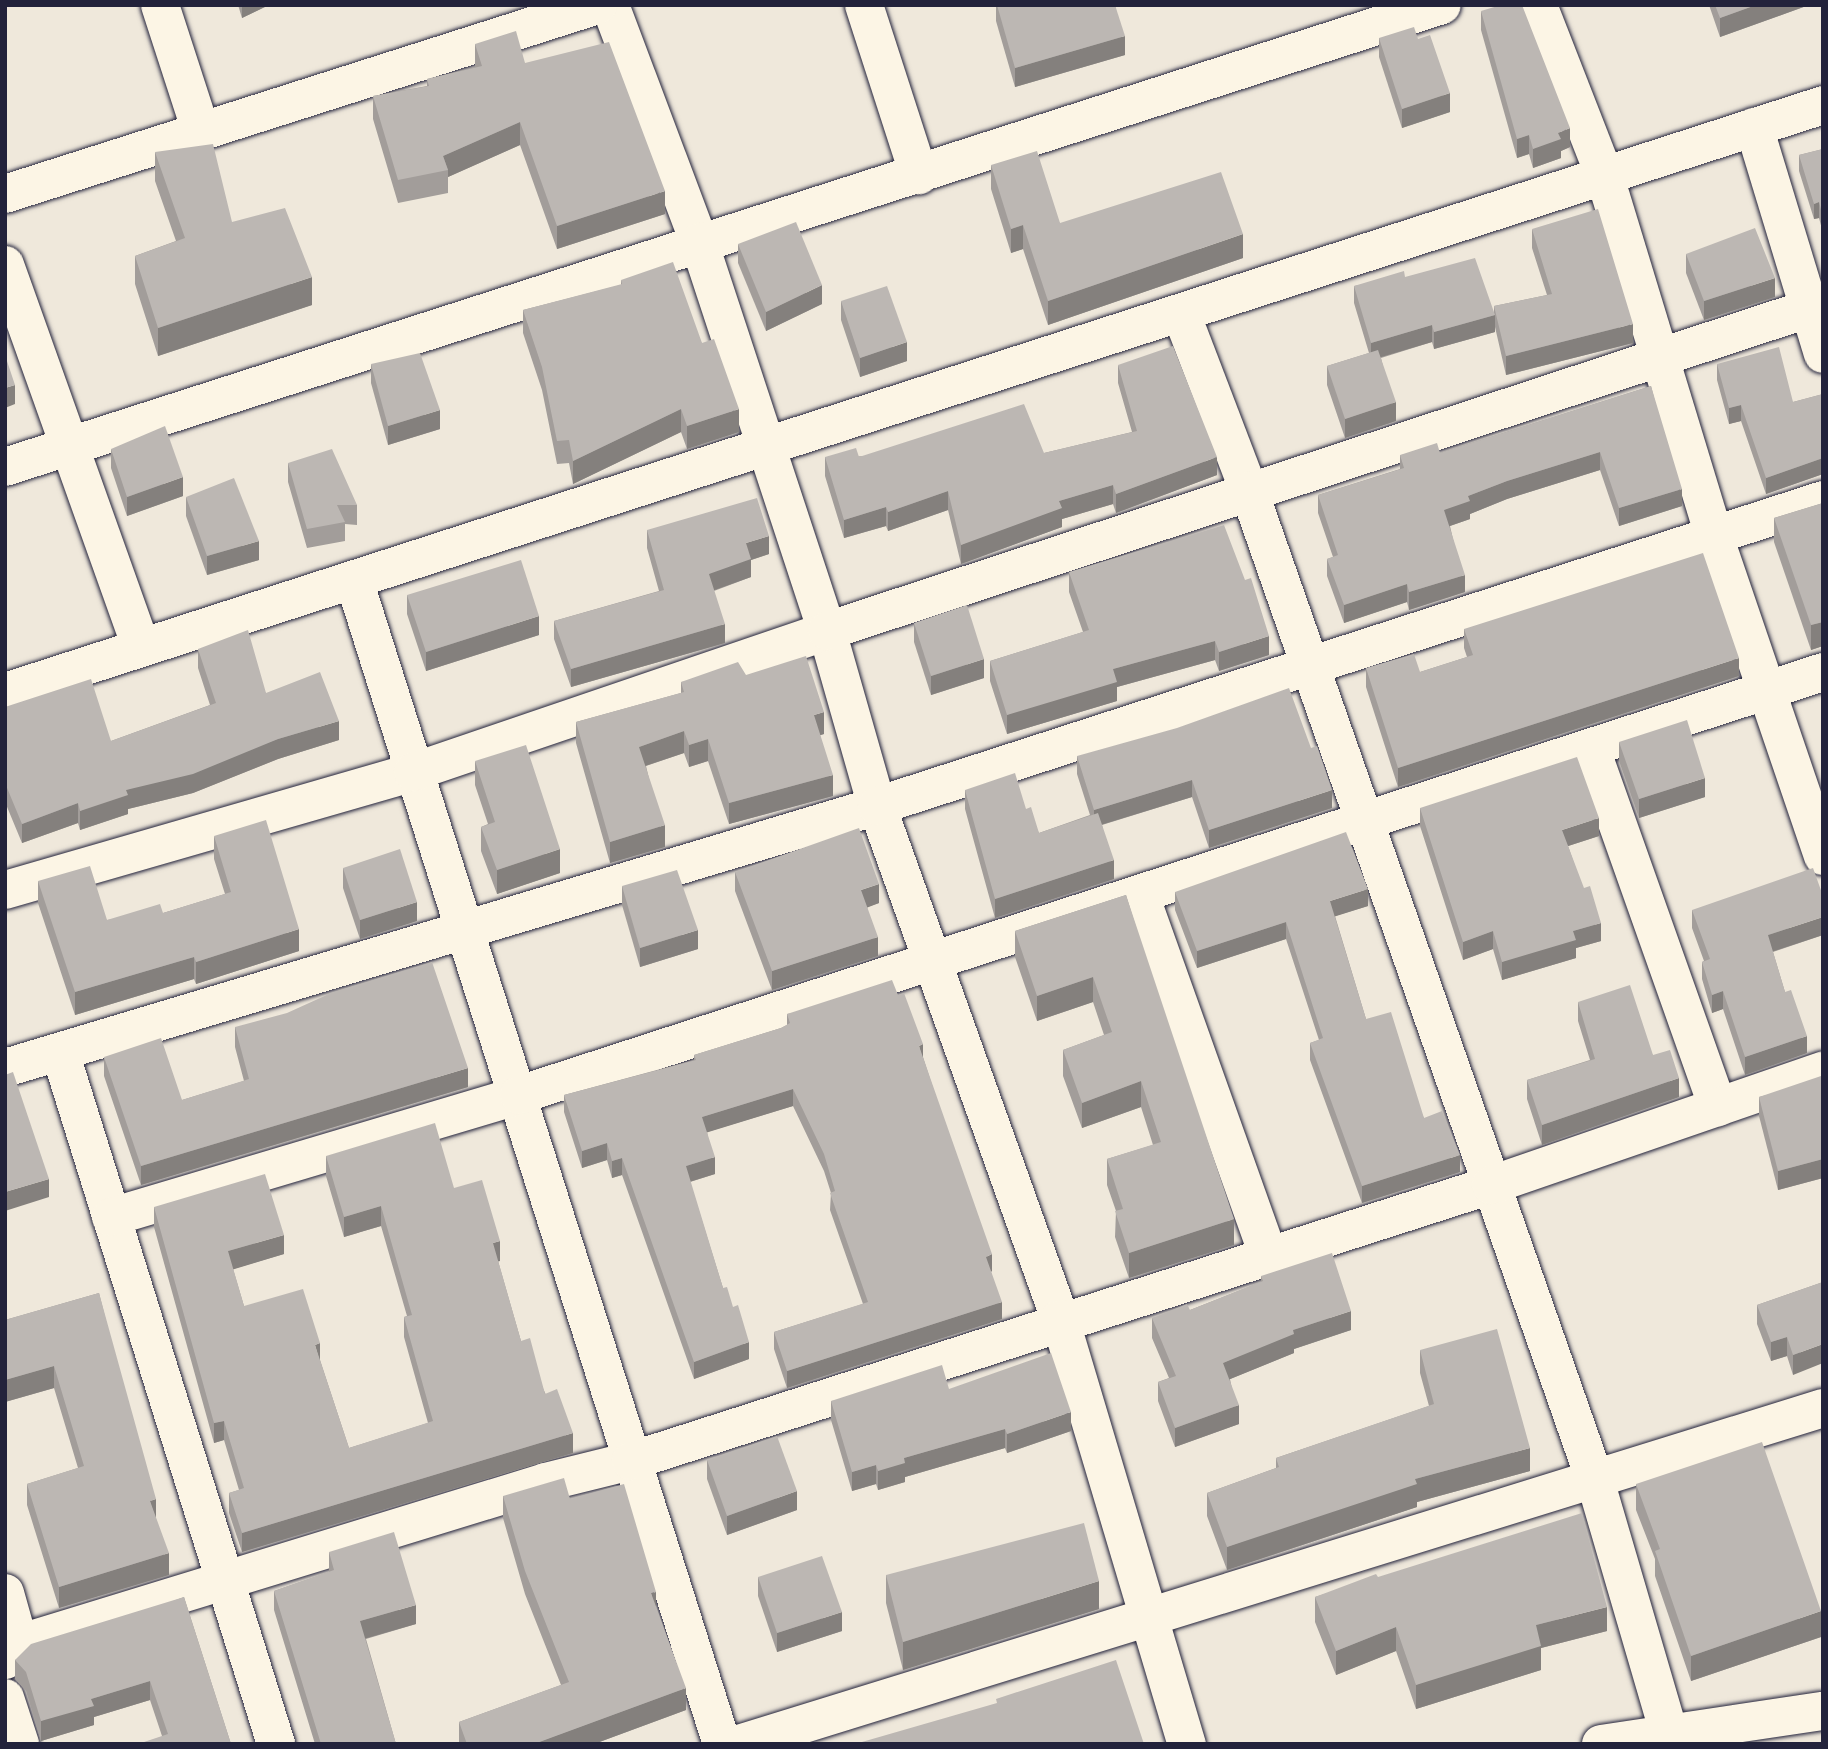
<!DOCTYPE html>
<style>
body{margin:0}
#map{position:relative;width:1828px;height:1749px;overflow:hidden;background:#efe8db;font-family:Mali,sans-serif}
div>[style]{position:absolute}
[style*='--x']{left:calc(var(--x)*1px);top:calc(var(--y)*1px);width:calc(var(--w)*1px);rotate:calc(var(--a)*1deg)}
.roads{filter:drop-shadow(0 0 2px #22223b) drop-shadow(0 0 2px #22223b)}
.street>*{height:38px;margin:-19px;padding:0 19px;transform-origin:19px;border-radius:19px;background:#fcf5e5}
.wall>*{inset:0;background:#a29d9a}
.shaded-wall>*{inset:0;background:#84807d}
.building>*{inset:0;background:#bcb7b3}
span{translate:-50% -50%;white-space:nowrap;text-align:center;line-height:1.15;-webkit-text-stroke:5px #fcf5e5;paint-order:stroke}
.frame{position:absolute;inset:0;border:7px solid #22223b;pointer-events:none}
</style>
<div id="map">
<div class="roads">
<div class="street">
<i style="--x:160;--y:5;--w:133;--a:72"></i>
<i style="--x:610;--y:5;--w:253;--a:69.4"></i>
<i style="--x:699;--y:242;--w:410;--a:71.8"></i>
<i style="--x:827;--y:631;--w:182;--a:74.1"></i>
<i style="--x:877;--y:806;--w:545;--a:70.37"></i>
<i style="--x:1060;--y:1319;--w:444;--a:73.4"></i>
<i style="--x:864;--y:5;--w:179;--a:72.1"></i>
<i style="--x:1538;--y:5;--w:185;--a:68.7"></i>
<i style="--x:1605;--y:177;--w:375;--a:73.1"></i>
<i style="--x:1714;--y:536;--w:338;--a:71.2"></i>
<i style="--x:1754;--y:127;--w:237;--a:73.1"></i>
<i style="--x:5;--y:194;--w:622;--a:-17.68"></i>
<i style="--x:5;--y:265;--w:405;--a:70.4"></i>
<i style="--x:1181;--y:313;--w:191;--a:69.1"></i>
<i style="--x:1249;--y:491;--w:1048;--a:70.72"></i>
<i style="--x:1595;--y:1480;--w:275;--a:73.7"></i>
<i style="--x:5;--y:467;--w:1509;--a:-17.82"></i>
<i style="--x:354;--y:580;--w:1221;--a:72.46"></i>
<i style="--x:5;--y:692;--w:1910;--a:-17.89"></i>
<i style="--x:1591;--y:749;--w:380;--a:70.5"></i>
<i style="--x:5;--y:890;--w:425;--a:-16.1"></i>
<i style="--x:413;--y:772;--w:437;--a:-18.8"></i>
<i style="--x:827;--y:631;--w:1048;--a:-18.18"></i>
<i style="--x:1140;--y:895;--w:382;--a:70.4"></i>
<i style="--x:60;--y:1052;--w:725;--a:72.66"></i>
<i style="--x:5;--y:1068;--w:911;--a:-16.72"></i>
<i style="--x:877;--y:806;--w:994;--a:-17.92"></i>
<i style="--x:111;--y:1217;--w:426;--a:-16.6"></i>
<i style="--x:519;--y:1095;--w:1371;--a:-17.97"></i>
<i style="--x:5;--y:1593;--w:52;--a:74.4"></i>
<i style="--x:19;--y:1643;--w:22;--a:129"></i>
<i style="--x:5;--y:1648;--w:566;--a:-17.06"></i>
<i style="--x:546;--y:1482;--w:88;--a:-13.9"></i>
<i style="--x:631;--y:1461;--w:903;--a:-17.79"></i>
<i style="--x:1491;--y:1185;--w:351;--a:-19"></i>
<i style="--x:5;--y:1698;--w:48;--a:71.9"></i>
<i style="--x:739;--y:1744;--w:1135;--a:-17.22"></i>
<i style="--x:1601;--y:1744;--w:224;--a:-8.5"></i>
</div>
</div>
<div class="wall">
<i style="clip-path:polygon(238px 5px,269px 5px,242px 18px)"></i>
<i style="clip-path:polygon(996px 5px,1115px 5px,1125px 55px,1015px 87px,996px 21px)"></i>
<i style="clip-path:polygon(1709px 5px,1809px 5px,1720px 37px)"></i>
<i style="clip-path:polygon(1481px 11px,1570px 147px,1561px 151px,1561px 158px,1533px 168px,1529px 154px,1517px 158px,1481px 30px)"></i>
<i style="clip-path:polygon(1379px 38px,1418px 39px,1450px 112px,1402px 128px,1379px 57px)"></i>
<i style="clip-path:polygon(475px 44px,525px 63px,665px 214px,557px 249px,520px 145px,448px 177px,448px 193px,398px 203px,373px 119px,373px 96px,427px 86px,427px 79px,475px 67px)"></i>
<i style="clip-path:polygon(1823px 149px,1823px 233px,1819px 218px,1814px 219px,1799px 171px,1799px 155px)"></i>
<i style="clip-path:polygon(155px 152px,312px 305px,158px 356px,135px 284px,135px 256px,176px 241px,155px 181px)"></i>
<i style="clip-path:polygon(991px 165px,1060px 223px,1243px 258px,1048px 325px,1023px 249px,1011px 253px,991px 189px)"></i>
<i style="clip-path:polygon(1532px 229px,1633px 343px,1506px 375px,1495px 327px,1495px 332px,1434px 349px,1432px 342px,1381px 358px,1396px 421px,1345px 438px,1327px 385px,1327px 366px,1369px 353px,1354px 303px,1354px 286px,1405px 277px,1494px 313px,1494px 306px,1547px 295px,1532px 248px)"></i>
<i style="clip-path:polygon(738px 244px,822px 304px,766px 331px,738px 263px)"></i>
<i style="clip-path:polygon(1686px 254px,1775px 297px,1704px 320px,1686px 273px)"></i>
<i style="clip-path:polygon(621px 280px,702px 343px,739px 432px,687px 449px,681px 432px,573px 484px,569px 463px,557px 464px,542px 390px,523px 333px,523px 310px,621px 285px)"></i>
<i style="clip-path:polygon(841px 301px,907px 361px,860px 377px,841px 320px)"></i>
<i style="clip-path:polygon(371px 364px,440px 429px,388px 445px,371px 383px)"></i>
<i style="clip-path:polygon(1717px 364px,1793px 402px,1823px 394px,1823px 474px,1766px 494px,1741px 421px,1729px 424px,1717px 380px)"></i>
<i style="clip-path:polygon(1118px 365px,1217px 475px,1116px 513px,1113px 504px,1062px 519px,1062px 527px,961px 564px,948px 510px,888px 531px,886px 526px,844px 538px,825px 476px,825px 457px,1044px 453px,1132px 432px,1118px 383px)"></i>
<i style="clip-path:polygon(1651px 386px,1682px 506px,1619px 526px,1600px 470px,1507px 499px,1470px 514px,1470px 519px,1450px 526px,1465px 592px,1409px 610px,1407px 602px,1344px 623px,1327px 576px,1327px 559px,1333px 557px,1318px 513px,1318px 495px,1400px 469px,1400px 455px,1440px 453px)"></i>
<i style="clip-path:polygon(111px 449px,183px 496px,127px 516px,111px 468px)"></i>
<i style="clip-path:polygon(288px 463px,357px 505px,357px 525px,345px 524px,345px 541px,307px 548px,288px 482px)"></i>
<i style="clip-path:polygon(186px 497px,259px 560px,207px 575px,186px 516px)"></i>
<i style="clip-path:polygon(1823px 503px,1823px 646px,1811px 650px,1774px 542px,1774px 518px)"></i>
<i style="clip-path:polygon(647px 530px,769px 554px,751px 560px,751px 577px,714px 591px,725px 643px,571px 687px,554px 639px,554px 621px,659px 591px,647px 548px)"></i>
<i style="clip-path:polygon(1069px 572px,1269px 655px,1219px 671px,1215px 660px,1117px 687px,1117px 701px,1007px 734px,990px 681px,990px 661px,1083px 632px,1069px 592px)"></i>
<i style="clip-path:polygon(407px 595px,539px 635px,426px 671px,407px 614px)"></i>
<i style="clip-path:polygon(914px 623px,984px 678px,931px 695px,914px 642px)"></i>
<i style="clip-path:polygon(1464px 629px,1739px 676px,1398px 787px,1366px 687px,1366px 668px,1420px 672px,1467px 657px,1464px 648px)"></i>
<i style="clip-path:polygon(198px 649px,339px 740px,278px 759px,193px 793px,128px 809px,128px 814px,80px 830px,78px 823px,22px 843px,5px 802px,5px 707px,111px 741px,210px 705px,198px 668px)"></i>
<i style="clip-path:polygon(746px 675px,824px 734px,820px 735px,833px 796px,729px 824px,708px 761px,689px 767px,684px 753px,646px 766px,665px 847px,610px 863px,576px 743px,576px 722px,681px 693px,681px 682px)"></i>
<i style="clip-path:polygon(1619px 742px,1705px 797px,1639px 818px,1619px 761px)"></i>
<i style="clip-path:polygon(1077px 756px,1332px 808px,1209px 848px,1192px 797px,1102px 825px,1114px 879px,995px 918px,965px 809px,965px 790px,1026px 809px,1039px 833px,1090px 815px,1077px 774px)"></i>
<i style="clip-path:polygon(475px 761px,560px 873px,497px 894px,481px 851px,481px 827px,488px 824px,475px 785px)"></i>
<i style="clip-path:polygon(1420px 808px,1599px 836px,1568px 846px,1601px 941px,1576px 948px,1576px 958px,1502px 980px,1493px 949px,1463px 960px,1420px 826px)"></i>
<i style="clip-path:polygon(214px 836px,299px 951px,196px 984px,194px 979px,75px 1015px,38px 903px,38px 881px,107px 920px,163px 913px,225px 894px,214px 859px)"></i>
<i style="clip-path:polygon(343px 868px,417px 921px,360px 939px,343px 888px)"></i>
<i style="clip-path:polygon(735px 872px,879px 903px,867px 907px,878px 956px,772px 990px,735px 891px)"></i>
<i style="clip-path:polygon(622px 886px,698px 949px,640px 967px,622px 905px)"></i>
<i style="clip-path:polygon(1175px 892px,1368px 906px,1335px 916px,1366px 1019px,1424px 1118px,1460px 1172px,1362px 1203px,1310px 1060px,1310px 1043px,1319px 1040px,1286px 939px,1197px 968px,1175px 910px)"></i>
<i style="clip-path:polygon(1126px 895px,1234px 1245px,1129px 1278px,1115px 1237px,1116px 1211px,1107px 1185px,1107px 1159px,1153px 1145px,1141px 1107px,1082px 1128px,1063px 1076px,1063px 1050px,1104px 1035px,1093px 1002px,1037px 1021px,1015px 957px,1015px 931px)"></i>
<i style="clip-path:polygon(1692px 910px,1823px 935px,1773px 952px,1785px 992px,1807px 1053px,1745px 1075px,1723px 1009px,1712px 1013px,1702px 979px,1702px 962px,1704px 961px,1692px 928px)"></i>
<i style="clip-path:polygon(898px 995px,923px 1057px,992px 1271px,991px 1272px,1002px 1319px,787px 1388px,774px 1349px,774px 1332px,863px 1304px,830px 1210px,831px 1193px,824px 1171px,793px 1106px,707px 1132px,715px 1174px,690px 1182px,723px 1288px,749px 1359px,694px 1379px,622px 1175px,612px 1178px,607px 1160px,582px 1168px,564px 1112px,564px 1095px,694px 1060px,694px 1055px,781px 1028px,787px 1025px,787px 1014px)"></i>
<i style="clip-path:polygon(1578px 1002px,1653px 1055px,1679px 1097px,1542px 1145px,1527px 1099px,1527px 1080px,1590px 1060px,1578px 1021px)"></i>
<i style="clip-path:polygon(235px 1027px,468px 1087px,141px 1185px,104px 1076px,104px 1057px,182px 1100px,244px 1081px,235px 1047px)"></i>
<i style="clip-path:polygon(1823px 1081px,1823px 1178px,1778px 1190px,1759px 1116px,1759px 1097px)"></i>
<i style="clip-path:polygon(326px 1156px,454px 1188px,500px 1261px,498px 1261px,521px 1341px,573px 1453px,242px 1552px,229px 1513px,229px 1493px,239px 1490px,224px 1440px,214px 1443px,154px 1227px,154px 1207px,284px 1254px,233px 1269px,244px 1306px,320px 1360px,349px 1448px,428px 1423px,404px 1337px,404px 1317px,407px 1316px,381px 1226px,344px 1237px,326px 1176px)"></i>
<i style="clip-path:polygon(1261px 1276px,1351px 1330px,1294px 1349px,1294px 1353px,1230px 1379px,1239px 1424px,1175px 1447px,1158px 1401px,1158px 1382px,1169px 1378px,1152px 1338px,1152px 1318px,1190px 1310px,1261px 1282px)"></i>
<i style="clip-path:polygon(1823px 1282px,1793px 1375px,1787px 1356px,1771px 1361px,1757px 1324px,1757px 1305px)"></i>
<i style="clip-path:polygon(99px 1293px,156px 1519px,169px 1575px,59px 1608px,27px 1505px,27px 1484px,78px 1468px,54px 1388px,5px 1402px,5px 1320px)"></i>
<i style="clip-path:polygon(1420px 1350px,1530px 1471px,1417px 1502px,1417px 1507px,1227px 1570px,1207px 1516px,1207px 1493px,1276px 1468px,1276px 1458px,1429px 1406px,1420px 1373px)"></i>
<i style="clip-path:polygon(949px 1389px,1071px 1431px,1007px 1453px,1005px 1448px,905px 1477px,905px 1482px,878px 1490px,876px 1484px,852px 1491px,831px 1420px,831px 1401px)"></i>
<i style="clip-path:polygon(707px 1460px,797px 1510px,727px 1535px,707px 1479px)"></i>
<i style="clip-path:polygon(1636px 1484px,1821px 1637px,1691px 1681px,1655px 1576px,1655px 1559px,1636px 1510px)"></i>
<i style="clip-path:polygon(503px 1496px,570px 1499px,656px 1606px,686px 1710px,594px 1744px,459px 1744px,459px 1722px,561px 1685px,525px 1594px,503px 1518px)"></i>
<i style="clip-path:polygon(329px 1552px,416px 1624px,366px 1639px,396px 1744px,315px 1744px,274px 1610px,274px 1591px,329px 1572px)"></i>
<i style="clip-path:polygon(886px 1575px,1099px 1609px,903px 1670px,886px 1603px)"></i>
<i style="clip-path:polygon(758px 1577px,842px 1631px,777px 1652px,758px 1596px)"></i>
<i style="clip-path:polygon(1378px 1577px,1607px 1631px,1541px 1648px,1541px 1670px,1416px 1709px,1396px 1651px,1336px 1675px,1315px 1622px,1315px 1597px)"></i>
<i style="clip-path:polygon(184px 1597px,231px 1744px,162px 1736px,150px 1700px,94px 1717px,94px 1725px,41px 1741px,26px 1691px,15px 1679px,15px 1660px)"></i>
</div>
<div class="shaded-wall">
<i style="clip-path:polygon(242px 5px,269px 5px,242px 18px)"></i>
<i style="clip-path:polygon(1756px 5px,1809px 5px,1720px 37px,1720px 18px)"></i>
<i style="clip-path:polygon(1125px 36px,1125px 55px,1015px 87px,1015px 68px)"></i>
<i style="clip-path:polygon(1450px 93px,1450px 112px,1402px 128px,1402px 109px)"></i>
<i style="clip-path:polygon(520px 122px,520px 145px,448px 177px,448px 170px,443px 156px)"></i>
<i style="clip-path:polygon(1570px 128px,1570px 147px,1561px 151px,1561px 158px,1533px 168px,1533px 149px,1558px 133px)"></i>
<i style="clip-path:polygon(1529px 135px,1529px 154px,1517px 158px,1517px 139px)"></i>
<i style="clip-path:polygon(665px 191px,665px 214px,557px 249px,557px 226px)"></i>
<i style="clip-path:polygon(1819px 202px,1819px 218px,1814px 219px,1814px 204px)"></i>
<i style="clip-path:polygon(1023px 225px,1023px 249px,1011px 253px,1011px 229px)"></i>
<i style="clip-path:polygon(1243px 234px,1243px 258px,1048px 325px,1048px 301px)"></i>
<i style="clip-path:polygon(312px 277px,312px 305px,158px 356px,158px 328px)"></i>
<i style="clip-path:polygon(1775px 278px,1775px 297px,1704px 320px,1704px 301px)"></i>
<i style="clip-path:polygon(822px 285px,822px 304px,766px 331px,766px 312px)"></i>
<i style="clip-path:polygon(1495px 315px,1495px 332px,1434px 349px,1434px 332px)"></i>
<i style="clip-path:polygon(1633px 324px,1633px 343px,1506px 375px,1506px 356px)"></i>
<i style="clip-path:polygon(1432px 325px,1432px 342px,1371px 360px,1371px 343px)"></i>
<i style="clip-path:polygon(907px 342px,907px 361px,860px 377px,860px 358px)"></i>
<i style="clip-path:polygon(15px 385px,15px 404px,5px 408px,5px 388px)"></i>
<i style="clip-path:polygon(1396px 402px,1396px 421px,1345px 438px,1345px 419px)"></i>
<i style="clip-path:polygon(1741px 405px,1741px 421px,1729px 424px,1729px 408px)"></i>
<i style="clip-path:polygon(681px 409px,681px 432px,573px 484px,573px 461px)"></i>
<i style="clip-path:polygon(739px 409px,739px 432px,687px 449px,687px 426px)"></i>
<i style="clip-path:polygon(440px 410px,440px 429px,388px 445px,388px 426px)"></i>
<i style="clip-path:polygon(1600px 452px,1600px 470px,1507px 499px,1470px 514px,1470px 519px,1444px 528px,1444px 510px,1468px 496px,1507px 481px)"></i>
<i style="clip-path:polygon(1217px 457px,1217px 475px,1116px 513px,1116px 494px)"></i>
<i style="clip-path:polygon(1823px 458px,1823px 474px,1766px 494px,1766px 478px)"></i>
<i style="clip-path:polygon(183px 477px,183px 496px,127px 516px,127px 497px)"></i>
<i style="clip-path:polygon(1113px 485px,1113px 504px,1062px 519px,1062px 527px,961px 564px,961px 545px,1059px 501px)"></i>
<i style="clip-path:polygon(1682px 489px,1682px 506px,1619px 526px,1619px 508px)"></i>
<i style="clip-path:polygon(948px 491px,948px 510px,888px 531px,888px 512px)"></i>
<i style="clip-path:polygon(886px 507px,886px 526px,844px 538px,844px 520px)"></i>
<i style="clip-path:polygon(769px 536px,769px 554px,751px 560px,751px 577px,709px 592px,709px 574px,746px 543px)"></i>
<i style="clip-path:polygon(259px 541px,259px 560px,207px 575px,207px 556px)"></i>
<i style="clip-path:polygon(1465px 575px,1465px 592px,1409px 610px,1409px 592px)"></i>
<i style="clip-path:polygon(1407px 584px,1407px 602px,1344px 623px,1344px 605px)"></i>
<i style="clip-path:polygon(539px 616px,539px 635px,426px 671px,426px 652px)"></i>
<i style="clip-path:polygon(1823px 622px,1823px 646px,1811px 650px,1811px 625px)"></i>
<i style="clip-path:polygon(725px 624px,725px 643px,571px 687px,571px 669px)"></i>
<i style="clip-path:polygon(1269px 636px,1269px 655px,1219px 671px,1219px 652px)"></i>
<i style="clip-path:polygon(1215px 641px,1215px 660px,1117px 687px,1117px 701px,1007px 734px,1007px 715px,1113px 669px)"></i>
<i style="clip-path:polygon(1739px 658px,1739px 676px,1398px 787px,1398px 768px)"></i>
<i style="clip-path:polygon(984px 659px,984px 678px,931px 695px,931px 676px)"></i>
<i style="clip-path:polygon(824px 712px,824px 734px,814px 737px,814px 715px)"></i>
<i style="clip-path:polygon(339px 721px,339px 740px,278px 759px,193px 793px,128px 809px,128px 814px,80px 830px,80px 811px,126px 790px,278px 739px)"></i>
<i style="clip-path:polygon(684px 731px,684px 753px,639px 768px,639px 747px)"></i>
<i style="clip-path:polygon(708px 739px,708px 761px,689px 767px,689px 745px)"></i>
<i style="clip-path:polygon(833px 775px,833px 796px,729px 824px,729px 803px)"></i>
<i style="clip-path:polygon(1705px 778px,1705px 797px,1639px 818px,1639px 799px)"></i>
<i style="clip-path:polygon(1192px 780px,1192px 797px,1094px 827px,1094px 810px)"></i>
<i style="clip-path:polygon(1332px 790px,1332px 808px,1209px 848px,1209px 830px)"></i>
<i style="clip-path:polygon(78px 803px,78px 823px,22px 843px,22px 824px)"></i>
<i style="clip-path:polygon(1599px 818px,1599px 836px,1562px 848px,1562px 830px)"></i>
<i style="clip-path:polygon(665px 825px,665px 847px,610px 863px,610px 842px)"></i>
<i style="clip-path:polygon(560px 849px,560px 873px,497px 894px,497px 870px)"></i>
<i style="clip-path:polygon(1114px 860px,1114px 879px,995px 918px,995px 899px)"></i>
<i style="clip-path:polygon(879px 884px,879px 903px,861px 910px,861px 890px)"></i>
<i style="clip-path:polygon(1368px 889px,1368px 906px,1330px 918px,1330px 901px)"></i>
<i style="clip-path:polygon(417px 902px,417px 921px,360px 939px,360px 920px)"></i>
<i style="clip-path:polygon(1823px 917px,1823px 935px,1768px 953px,1768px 935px)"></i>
<i style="clip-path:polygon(1286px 922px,1286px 939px,1197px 968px,1197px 951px)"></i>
<i style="clip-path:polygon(1601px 923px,1601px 941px,1576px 948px,1576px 958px,1502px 980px,1502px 962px,1573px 931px)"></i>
<i style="clip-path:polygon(299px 929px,299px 951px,196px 984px,196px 962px)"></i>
<i style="clip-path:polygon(698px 930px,698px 949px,640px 967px,640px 948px)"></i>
<i style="clip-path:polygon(1493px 931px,1493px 949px,1463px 960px,1463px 942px)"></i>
<i style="clip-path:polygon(878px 937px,878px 956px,772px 990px,772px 971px)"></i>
<i style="clip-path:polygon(194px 957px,194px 979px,75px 1015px,75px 992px)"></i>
<i style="clip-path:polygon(1093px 977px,1093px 1002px,1037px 1021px,1037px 996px)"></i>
<i style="clip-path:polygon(1723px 991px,1723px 1009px,1712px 1013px,1712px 995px)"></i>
<i style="clip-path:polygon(1807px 1036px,1807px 1053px,1745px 1075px,1745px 1057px)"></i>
<i style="clip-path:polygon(923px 1044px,923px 1061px,919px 1046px)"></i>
<i style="clip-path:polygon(468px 1068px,468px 1087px,141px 1185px,141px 1166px)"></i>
<i style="clip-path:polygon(1679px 1078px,1679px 1097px,1542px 1145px,1542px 1125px)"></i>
<i style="clip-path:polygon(1141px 1081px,1141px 1107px,1082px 1128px,1082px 1103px)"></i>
<i style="clip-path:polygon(793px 1089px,793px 1106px,702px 1134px,702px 1117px)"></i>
<i style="clip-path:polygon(607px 1143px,607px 1160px,582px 1168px,582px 1151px)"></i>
<i style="clip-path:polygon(1460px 1155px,1460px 1172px,1362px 1203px,1362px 1186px)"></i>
<i style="clip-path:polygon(715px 1157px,715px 1174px,686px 1183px,686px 1166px)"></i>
<i style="clip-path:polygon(622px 1158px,622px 1175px,612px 1178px,612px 1161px)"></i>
<i style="clip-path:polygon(1823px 1159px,1823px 1178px,1778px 1190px,1778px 1171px)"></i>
<i style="clip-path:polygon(49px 1179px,49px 1197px,5px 1211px,5px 1192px)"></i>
<i style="clip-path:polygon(381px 1206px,381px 1226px,344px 1237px,344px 1217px)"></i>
<i style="clip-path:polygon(1234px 1219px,1234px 1245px,1129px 1278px,1129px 1253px)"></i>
<i style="clip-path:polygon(284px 1235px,284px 1254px,228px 1271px,228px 1251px)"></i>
<i style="clip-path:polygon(500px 1241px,500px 1261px,493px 1263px,493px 1243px)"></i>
<i style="clip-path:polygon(992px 1254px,992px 1271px,986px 1274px,986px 1257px)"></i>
<i style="clip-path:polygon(1002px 1302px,1002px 1319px,787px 1388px,787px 1371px)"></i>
<i style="clip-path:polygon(1351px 1311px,1351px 1330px,1294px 1349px,1294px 1353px,1223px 1382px,1223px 1363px,1293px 1330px)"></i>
<i style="clip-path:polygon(1787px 1337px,1787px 1356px,1771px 1361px,1771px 1342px)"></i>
<i style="clip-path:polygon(749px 1342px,749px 1359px,694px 1379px,694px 1362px)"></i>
<i style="clip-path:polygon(320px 1343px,320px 1363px,315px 1345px)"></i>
<i style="clip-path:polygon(1823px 1344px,1823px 1363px,1793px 1375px,1793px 1355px)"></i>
<i style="clip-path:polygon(54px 1366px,54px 1388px,5px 1402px,5px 1380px)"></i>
<i style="clip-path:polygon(1239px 1405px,1239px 1424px,1175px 1447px,1175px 1428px)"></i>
<i style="clip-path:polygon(1071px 1412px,1071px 1431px,1007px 1453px,1007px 1434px)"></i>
<i style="clip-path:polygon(224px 1421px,224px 1440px,214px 1443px,214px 1423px)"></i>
<i style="clip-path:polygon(1005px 1429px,1005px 1448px,905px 1477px,905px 1482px,878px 1490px,878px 1471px,904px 1458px)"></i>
<i style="clip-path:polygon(573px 1433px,573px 1453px,242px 1552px,242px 1533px)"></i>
<i style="clip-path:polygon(1530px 1448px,1530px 1471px,1417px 1502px,1417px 1507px,1227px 1570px,1227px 1547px,1415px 1479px)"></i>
<i style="clip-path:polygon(876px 1465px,876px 1484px,852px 1491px,852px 1472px)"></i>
<i style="clip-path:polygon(797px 1491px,797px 1510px,727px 1535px,727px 1516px)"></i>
<i style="clip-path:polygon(156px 1499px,156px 1521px,150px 1501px)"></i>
<i style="clip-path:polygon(169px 1553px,169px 1575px,59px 1608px,59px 1587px)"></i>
<i style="clip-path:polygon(1099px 1581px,1099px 1609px,903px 1670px,903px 1642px)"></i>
<i style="clip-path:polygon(656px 1592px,656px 1615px,651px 1593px)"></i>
<i style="clip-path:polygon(416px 1605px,416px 1624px,360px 1640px,360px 1621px)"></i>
<i style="clip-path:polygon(1607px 1607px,1607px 1631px,1541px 1648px,1541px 1670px,1416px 1709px,1416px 1685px,1536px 1625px)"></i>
<i style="clip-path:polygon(1821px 1611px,1821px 1637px,1691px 1681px,1691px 1656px)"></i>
<i style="clip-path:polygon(842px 1612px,842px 1631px,777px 1652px,777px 1633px)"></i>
<i style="clip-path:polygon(1396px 1627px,1396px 1651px,1336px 1675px,1336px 1651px)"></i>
<i style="clip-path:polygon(150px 1681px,150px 1700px,94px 1717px,94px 1725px,41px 1741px,41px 1721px,91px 1699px)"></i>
<i style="clip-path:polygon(686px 1688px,686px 1710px,594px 1744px,533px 1744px)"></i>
</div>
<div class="building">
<i style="clip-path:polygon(997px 5px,1115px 5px,1125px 36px,1015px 68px)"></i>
<i style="clip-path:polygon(1501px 5px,1522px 5px,1570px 128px,1558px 133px,1561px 139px,1533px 149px,1529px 135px,1517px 139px,1481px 11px)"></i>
<i style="clip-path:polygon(1715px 5px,1756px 5px,1720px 18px)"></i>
<i style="clip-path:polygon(1414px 27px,1418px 39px,1430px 35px,1450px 93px,1402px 109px,1379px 38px)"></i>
<i style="clip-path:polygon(516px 31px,525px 63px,609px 42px,665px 191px,557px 226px,520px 122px,443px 156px,448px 170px,398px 180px,373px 96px,429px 86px,427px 79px,482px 66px,475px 44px)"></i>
<i style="clip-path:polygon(213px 144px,232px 222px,285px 208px,312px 277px,158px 328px,135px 256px,185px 238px,155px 152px)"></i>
<i style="clip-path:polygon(1823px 149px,1823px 217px,1819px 202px,1814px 204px,1799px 155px)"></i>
<i style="clip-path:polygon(1037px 151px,1060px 223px,1221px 172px,1243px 234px,1048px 301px,1023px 225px,1011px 229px,991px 165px)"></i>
<i style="clip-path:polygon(1598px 209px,1633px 324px,1506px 356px,1494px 306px,1552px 294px,1532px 229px)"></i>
<i style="clip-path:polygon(796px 222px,822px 285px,766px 312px,738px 244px)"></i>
<i style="clip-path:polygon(1755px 228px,1775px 278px,1704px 301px,1686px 254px)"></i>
<i style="clip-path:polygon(1475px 258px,1495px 315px,1434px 332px,1432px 325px,1371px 343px,1354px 286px,1404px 271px,1405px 277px)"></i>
<i style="clip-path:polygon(673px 262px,702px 343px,714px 339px,739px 409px,687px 426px,681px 409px,573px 461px,569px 440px,557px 441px,542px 367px,523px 310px,622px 284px,621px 280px)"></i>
<i style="clip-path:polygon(887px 286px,907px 342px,860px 358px,841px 301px)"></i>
<i style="clip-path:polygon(1173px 346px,1217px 457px,1116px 494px,1113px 485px,1059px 501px,1062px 508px,961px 545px,948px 491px,888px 512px,886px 507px,844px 520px,825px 457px,856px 448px,859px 457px,1024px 404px,1044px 453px,1137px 431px,1118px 365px)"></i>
<i style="clip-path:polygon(1779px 347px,1793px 402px,1823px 394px,1823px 458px,1766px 478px,1741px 405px,1729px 408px,1717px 364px)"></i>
<i style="clip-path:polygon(1378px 350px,1396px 402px,1345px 419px,1327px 366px)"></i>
<i style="clip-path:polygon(420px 353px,440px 410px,388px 426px,371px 364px)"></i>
<i style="clip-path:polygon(5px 355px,15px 385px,5px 388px)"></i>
<i style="clip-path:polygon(1651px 386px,1682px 489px,1619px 508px,1600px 452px,1507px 481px,1468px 496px,1470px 501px,1444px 510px,1465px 575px,1409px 592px,1407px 584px,1344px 605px,1327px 559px,1338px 555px,1318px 495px,1404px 468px,1400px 455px,1437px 443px,1440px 453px)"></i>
<i style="clip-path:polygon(165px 426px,183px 477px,127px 497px,111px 449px)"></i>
<i style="clip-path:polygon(332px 449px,357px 505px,337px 505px,345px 522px,307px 529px,288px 463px)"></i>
<i style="clip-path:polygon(234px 478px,259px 541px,207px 556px,186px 497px)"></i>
<i style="clip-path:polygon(757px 498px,769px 536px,746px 543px,751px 559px,709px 574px,725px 624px,571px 669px,554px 621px,664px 590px,647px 530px)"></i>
<i style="clip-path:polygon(1823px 503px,1823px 622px,1811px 625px,1774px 518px)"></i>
<i style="clip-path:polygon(1224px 525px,1245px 580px,1251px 578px,1269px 636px,1219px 652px,1215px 641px,1113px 669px,1117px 682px,1007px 715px,990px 661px,1089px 630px,1069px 572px)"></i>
<i style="clip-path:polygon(1703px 553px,1739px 658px,1398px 768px,1366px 668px,1414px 654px,1420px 672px,1473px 655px,1464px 629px)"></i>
<i style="clip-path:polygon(521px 560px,539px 616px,426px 652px,407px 595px)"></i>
<i style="clip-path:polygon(967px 605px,984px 659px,931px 676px,914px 623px)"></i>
<i style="clip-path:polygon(248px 630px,266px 693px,320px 672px,339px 721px,278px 739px,193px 774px,126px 790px,128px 795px,80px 811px,78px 803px,22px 824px,5px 783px,5px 707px,91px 679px,111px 741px,216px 703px,198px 649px)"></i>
<i style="clip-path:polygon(806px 656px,824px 712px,814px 715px,833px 775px,729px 803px,708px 739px,689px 745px,684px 731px,639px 747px,665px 825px,610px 842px,576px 722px,684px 692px,681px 682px,738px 662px,746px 675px)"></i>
<i style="clip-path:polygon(1289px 688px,1311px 748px,1317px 746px,1332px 790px,1209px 830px,1192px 780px,1094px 810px,1077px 756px,1177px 728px)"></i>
<i style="clip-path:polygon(1687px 720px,1705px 778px,1639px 799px,1619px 742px)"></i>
<i style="clip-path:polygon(526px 745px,560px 849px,497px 870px,481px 827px,495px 822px,475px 761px)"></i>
<i style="clip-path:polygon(1577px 757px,1599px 818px,1562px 830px,1584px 888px,1590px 886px,1601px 923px,1573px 931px,1576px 940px,1502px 962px,1493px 931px,1463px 942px,1420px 808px)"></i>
<i style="clip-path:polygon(1015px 773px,1026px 809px,1031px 807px,1039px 833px,1098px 813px,1114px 860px,995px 899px,965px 790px)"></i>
<i style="clip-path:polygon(266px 820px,299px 929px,196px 962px,194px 957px,75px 992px,38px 881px,90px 866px,107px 920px,160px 904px,163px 913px,231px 892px,214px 836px)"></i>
<i style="clip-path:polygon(859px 828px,879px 884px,861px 890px,878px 937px,772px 971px,735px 872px)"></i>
<i style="clip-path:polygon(1346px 832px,1368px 889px,1330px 901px,1366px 1019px,1391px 1012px,1424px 1118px,1442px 1111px,1460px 1155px,1362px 1186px,1310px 1043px,1323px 1038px,1286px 922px,1197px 951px,1175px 892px)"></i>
<i style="clip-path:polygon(400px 849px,417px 902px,360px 920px,343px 868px)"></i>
<i style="clip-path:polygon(1813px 868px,1823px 896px,1823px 917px,1768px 935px,1785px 992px,1791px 990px,1807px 1036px,1745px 1057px,1723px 991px,1712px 995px,1702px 962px,1710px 959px,1692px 910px)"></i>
<i style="clip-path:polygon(677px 870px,698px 930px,640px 948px,622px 886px)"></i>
<i style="clip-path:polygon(1126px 895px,1234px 1219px,1129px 1253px,1115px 1211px,1123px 1209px,1107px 1159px,1161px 1142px,1141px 1081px,1082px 1103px,1063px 1050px,1112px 1032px,1093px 977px,1037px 996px,1015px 931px)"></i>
<i style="clip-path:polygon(432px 962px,468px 1068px,141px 1166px,104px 1057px,161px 1038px,182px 1100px,249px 1079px,235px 1027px,287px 1013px,331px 993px)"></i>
<i style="clip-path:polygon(892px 980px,898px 995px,904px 993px,923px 1044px,919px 1046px,992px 1254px,986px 1257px,1002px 1302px,787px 1371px,774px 1332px,868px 1302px,830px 1193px,835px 1191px,824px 1154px,793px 1089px,702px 1117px,715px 1157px,686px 1166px,723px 1288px,727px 1287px,733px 1307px,738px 1305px,749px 1342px,694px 1362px,622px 1158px,612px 1161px,607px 1143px,582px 1151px,564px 1095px,696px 1060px,694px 1055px,781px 1028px,790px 1023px,787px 1014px)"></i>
<i style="clip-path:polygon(1630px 985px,1653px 1055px,1670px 1050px,1679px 1078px,1542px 1125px,1527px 1080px,1595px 1059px,1578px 1002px)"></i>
<i style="clip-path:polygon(13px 1072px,49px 1179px,5px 1192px,5px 1075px)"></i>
<i style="clip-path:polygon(1821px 1076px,1823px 1081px,1823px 1159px,1778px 1171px,1759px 1097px)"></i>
<i style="clip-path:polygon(435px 1123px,454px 1188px,482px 1180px,500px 1241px,493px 1243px,521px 1341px,530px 1338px,545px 1394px,557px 1389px,573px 1433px,242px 1533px,229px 1493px,244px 1488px,224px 1421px,214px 1423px,154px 1207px,265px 1174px,284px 1235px,228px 1251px,244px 1306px,303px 1289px,320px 1343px,315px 1345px,349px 1448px,433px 1421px,404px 1317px,412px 1315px,381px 1206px,344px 1217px,326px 1156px)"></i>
<i style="clip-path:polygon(1332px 1253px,1351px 1311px,1293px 1330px,1294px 1334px,1223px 1363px,1239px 1405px,1175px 1428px,1158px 1382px,1176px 1376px,1152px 1318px,1187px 1304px,1190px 1310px,1263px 1281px,1261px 1276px)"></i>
<i style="clip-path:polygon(1823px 1282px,1823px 1344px,1793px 1355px,1787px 1337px,1771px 1342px,1757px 1305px)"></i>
<i style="clip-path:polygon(99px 1293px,156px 1499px,150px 1501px,169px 1553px,59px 1587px,27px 1484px,84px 1466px,54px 1366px,5px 1380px,5px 1320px)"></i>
<i style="clip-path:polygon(1497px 1329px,1530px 1448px,1415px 1479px,1417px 1484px,1227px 1547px,1207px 1493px,1279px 1467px,1276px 1458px,1434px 1404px,1420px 1350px)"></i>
<i style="clip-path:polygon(1051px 1353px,1071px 1412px,1007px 1434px,1005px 1429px,904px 1458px,905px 1463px,878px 1471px,876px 1465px,852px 1472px,831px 1401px,942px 1365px,949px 1389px)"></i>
<i style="clip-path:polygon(777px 1436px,797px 1491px,727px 1516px,707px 1460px)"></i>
<i style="clip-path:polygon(1762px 1442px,1821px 1611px,1691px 1656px,1655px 1551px,1660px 1549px,1636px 1484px)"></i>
<i style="clip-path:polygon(564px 1478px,570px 1499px,624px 1484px,656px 1592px,651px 1593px,686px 1688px,534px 1744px,467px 1744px,459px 1722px,569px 1682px,525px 1571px,503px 1496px)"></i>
<i style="clip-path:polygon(1582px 1513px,1607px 1607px,1536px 1625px,1541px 1646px,1416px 1685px,1396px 1627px,1336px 1651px,1315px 1597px,1376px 1574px,1378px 1577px)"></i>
<i style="clip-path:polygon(1084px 1523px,1099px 1581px,903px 1642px,886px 1575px)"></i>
<i style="clip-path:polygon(394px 1532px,416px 1605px,360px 1621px,396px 1744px,321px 1744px,274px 1591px,334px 1570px,329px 1552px)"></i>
<i style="clip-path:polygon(822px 1556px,842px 1612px,777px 1633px,758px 1577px)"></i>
<i style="clip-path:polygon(184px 1597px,231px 1744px,138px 1744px,168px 1734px,150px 1681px,91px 1699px,94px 1706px,41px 1721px,26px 1672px,15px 1660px,31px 1644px)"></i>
<i style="clip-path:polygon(1116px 1660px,1144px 1744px,855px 1744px,997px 1703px,996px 1699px)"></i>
</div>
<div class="frame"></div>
</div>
